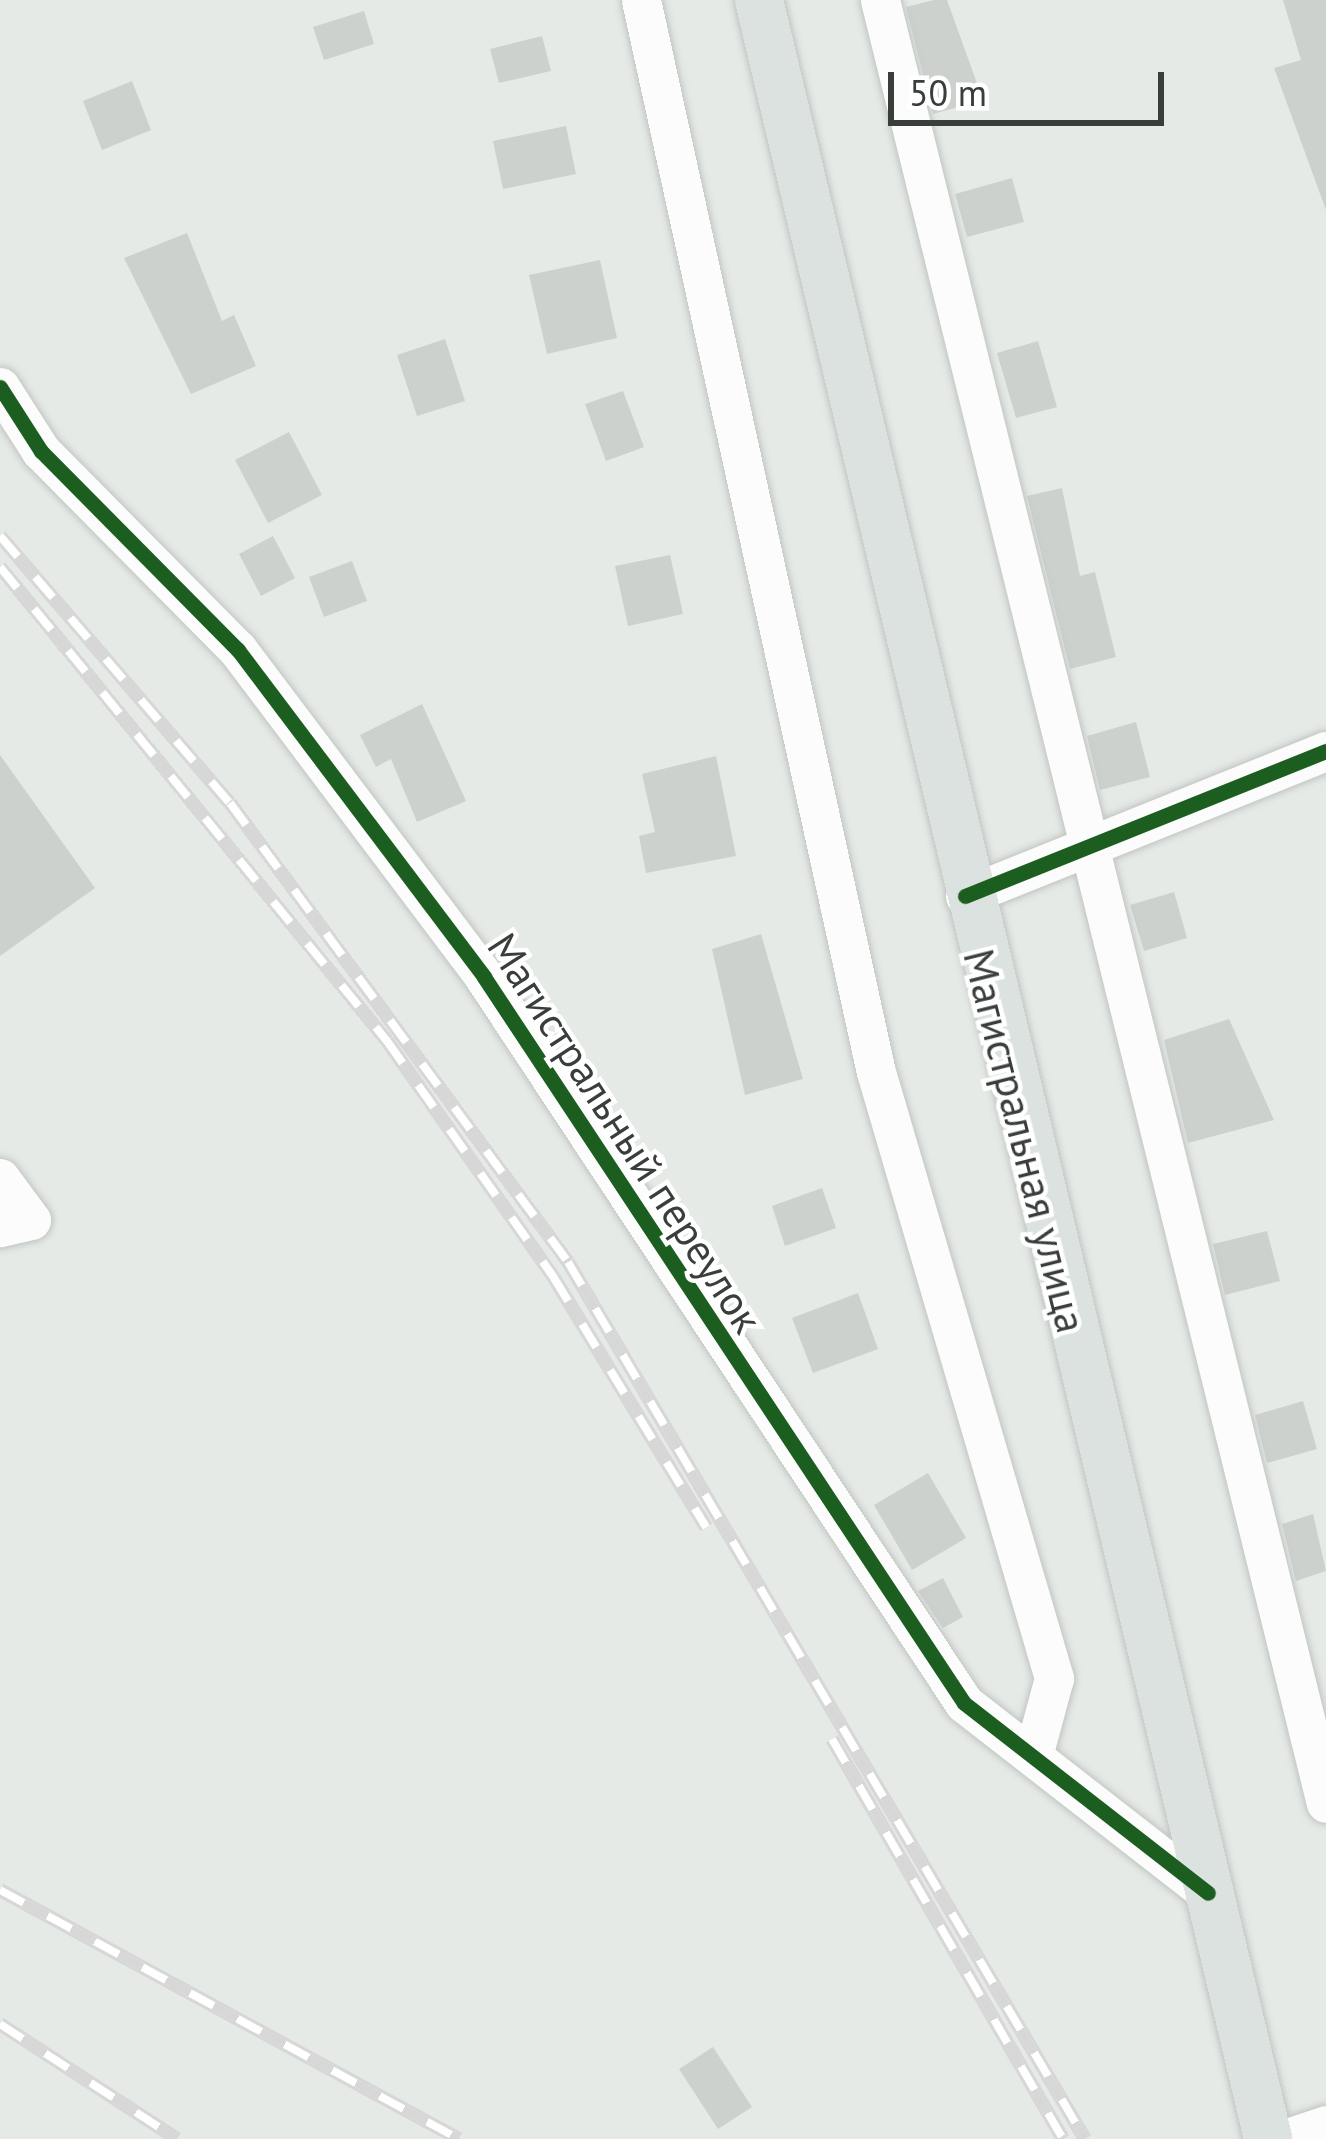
<!DOCTYPE html>
<meta charset="utf-8">
<style>
body{margin:0}
#map{position:relative;width:1326px;height:2139px;overflow:hidden;background:#e5eae6;font-family:"PT Sans",sans-serif}
div>[style]{position:absolute}
[style*='--x']{left:calc(var(--x)*1px);top:calc(var(--y)*1px);width:calc(var(--w)*1px);rotate:calc(var(--a)*1deg)}
.building>*{inset:0;background:#cdd1cd}
.roads{filter:drop-shadow(0 0 3px #c2c5c3) drop-shadow(0 0 3px #c2c5c3)}
.minor>*{height:39px;margin:-19.5px;padding:0 19.5px;transform-origin:19.5px;border-radius:19.5px;background:#fbfcfb}
.major>*{height:48px;margin:-24px;padding:0 24px;transform-origin:24px;border-radius:24px;background:#dce2e0}
.rail>*{height:14px;margin-top:-7px;transform-origin:0;background:repeating-linear-gradient(90deg,#fff 0 27px,#d6d7d6 0 54px);box-sizing:border-box;border-block:3px solid #d6d7d6}
.cycleway>*{height:15px;margin:-7.5px;padding:0 7.5px;transform-origin:7.5px;border-radius:7.5px;background:#1b5e20}
span{translate:-50% -50%;white-space:nowrap;text-align:center;line-height:1.15;-webkit-text-stroke:9px #fff;paint-order:stroke}
.street-label{font-size:42px;color:#3a3e3b}
.scale{position:absolute;left:888px;top:72px;width:276px;height:54px;box-sizing:border-box;border:6px solid #3a3e3b;border-top:0;padding-left:15px;font-size:36px;line-height:42px;white-space:nowrap;color:#3a3e3b;-webkit-text-stroke:9px #fff;paint-order:stroke}
</style>
<div id="map">
<div class="building">
<i style="clip-path:polygon(934px 0,947px 0,983px 100px,933px 114px,906px 7px)"></i>
<i style="clip-path:polygon(1283px 0,1326px 0,1326px 210px,1274px 68px,1301px 60px)"></i>
<i style="clip-path:polygon(364px 11px,374px 44px,324px 60px,313px 27px)"></i>
<i style="clip-path:polygon(542px 36px,551px 71px,499px 83px,490px 49px)"></i>
<i style="clip-path:polygon(132px 81px,151px 130px,102px 150px,83px 101px)"></i>
<i style="clip-path:polygon(566px 126px,576px 174px,503px 189px,493px 141px)"></i>
<i style="clip-path:polygon(1012px 178px,1024px 222px,967px 237px,955px 194px)"></i>
<i style="clip-path:polygon(187px 233px,222px 321px,234px 315px,256px 366px,191px 394px,124px 258px)"></i>
<i style="clip-path:polygon(600px 260px,617px 338px,547px 354px,529px 275px)"></i>
<i style="clip-path:polygon(445px 339px,465px 401px,417px 416px,397px 355px)"></i>
<i style="clip-path:polygon(1038px 341px,1057px 407px,1016px 418px,997px 353px)"></i>
<i style="clip-path:polygon(623px 391px,644px 447px,606px 461px,585px 404px)"></i>
<i style="clip-path:polygon(289px 432px,322px 495px,268px 523px,235px 460px)"></i>
<i style="clip-path:polygon(1062px 488px,1080px 576px,1095px 572px,1116px 657px,1070px 669px,1027px 496px)"></i>
<i style="clip-path:polygon(273px 536px,295px 578px,261px 596px,239px 554px)"></i>
<i style="clip-path:polygon(670px 555px,683px 614px,628px 626px,615px 566px)"></i>
<i style="clip-path:polygon(352px 561px,367px 601px,324px 617px,309px 577px)"></i>
<i style="clip-path:polygon(422px 704px,466px 801px,417px 822px,391px 759px,376px 767px,360px 735px)"></i>
<i style="clip-path:polygon(1136px 722px,1150px 777px,1100px 790px,1087px 736px)"></i>
<i style="clip-path:polygon(0 755px,95px 888px,0 956px)"></i>
<i style="clip-path:polygon(716px 756px,736px 856px,646px 873px,639px 836px,655px 832px,642px 774px)"></i>
<i style="clip-path:polygon(1174px 892px,1187px 938px,1144px 951px,1130px 905px)"></i>
<i style="clip-path:polygon(761px 934px,803px 1079px,745px 1095px,712px 949px)"></i>
<i style="clip-path:polygon(1229px 1019px,1274px 1120px,1188px 1143px,1164px 1040px)"></i>
<i style="clip-path:polygon(822px 1188px,836px 1228px,785px 1246px,772px 1206px)"></i>
<i style="clip-path:polygon(1267px 1231px,1280px 1281px,1225px 1295px,1213px 1244px)"></i>
<i style="clip-path:polygon(858px 1293px,878px 1349px,813px 1373px,792px 1318px)"></i>
<i style="clip-path:polygon(1303px 1401px,1317px 1449px,1267px 1463px,1255px 1415px)"></i>
<i style="clip-path:polygon(928px 1473px,966px 1538px,912px 1570px,874px 1505px)"></i>
<i style="clip-path:polygon(1313px 1514px,1326px 1571px,1296px 1581px,1282px 1524px)"></i>
<i style="clip-path:polygon(943px 1578px,963px 1617px,943px 1628px,918px 1591px)"></i>
<i style="clip-path:polygon(713px 2047px,752px 2107px,718px 2129px,679px 2069px)"></i>
</div>
<div class="roads">
<div class="minor">
<i style="--x:641;--y:0;--w:1097;--a:77.64"></i>
<i style="--x:876;--y:1072;--w:632;--a:73.63"></i>
<i style="--x:1054;--y:1678;--w:81;--a:105.1"></i>
<i style="--x:880;--y:0;--w:1857;--a:76.11"></i>
<i style="--x:0;--y:387;--w:76;--a:57.4"></i>
<i style="--x:41;--y:451;--w:280;--a:45.3"></i>
<i style="--x:238;--y:650;--w:409;--a:53"></i>
<i style="--x:484;--y:977;--w:870;--a:56.53"></i>
<i style="--x:964;--y:1703;--w:309;--a:37.9"></i>
<i style="--x:965;--y:896;--w:389;--a:-21.9"></i>
<i style="--x:0;--y:1178;--w:52;--a:53.6"></i>
<i style="--x:31;--y:1220;--w:32;--a:167"></i>
<i style="--x:1284;--y:2139;--w:44;--a:-18.4"></i>
</div>
<div class="major">
<i style="--x:759;--y:0;--w:2199;--a:76.61"></i>
</div>
</div>
<div class="rail">
<i style="--x:0;--y:536;--w:352;--a:49.3"></i>
<i style="--x:230;--y:803;--w:570;--a:53.63"></i>
<i style="--x:568;--y:1262;--w:1018;--a:59.48"></i>
<i style="--x:0;--y:567;--w:612;--a:50.77"></i>
<i style="--x:387;--y:1041;--w:290;--a:54.8"></i>
<i style="--x:554;--y:1278;--w:292;--a:58.6"></i>
<i style="--x:832;--y:1739;--w:462;--a:60"></i>
<i style="--x:0;--y:1890;--w:522;--a:28.48"></i>
<i style="--x:0;--y:2024;--w:211;--a:33"></i>
</div>
<div class="cycleway">
<i style="--x:0;--y:387;--w:76;--a:57.4"></i>
<i style="--x:41;--y:451;--w:280;--a:45.3"></i>
<i style="--x:238;--y:650;--w:409;--a:53"></i>
<i style="--x:484;--y:977;--w:870;--a:56.53"></i>
<i style="--x:964;--y:1703;--w:309;--a:37.9"></i>
<i style="--x:965;--y:896;--w:389;--a:-21.9"></i>
</div>
<div class="street-label">
<span style="left:625px;top:1133px;rotate:57deg">Магистральный переулок</span>
<span style="left:1025px;top:1141px;rotate:76deg">Магистральная улица</span>
</div>
<div class="scale">50 m</div>
</div>
